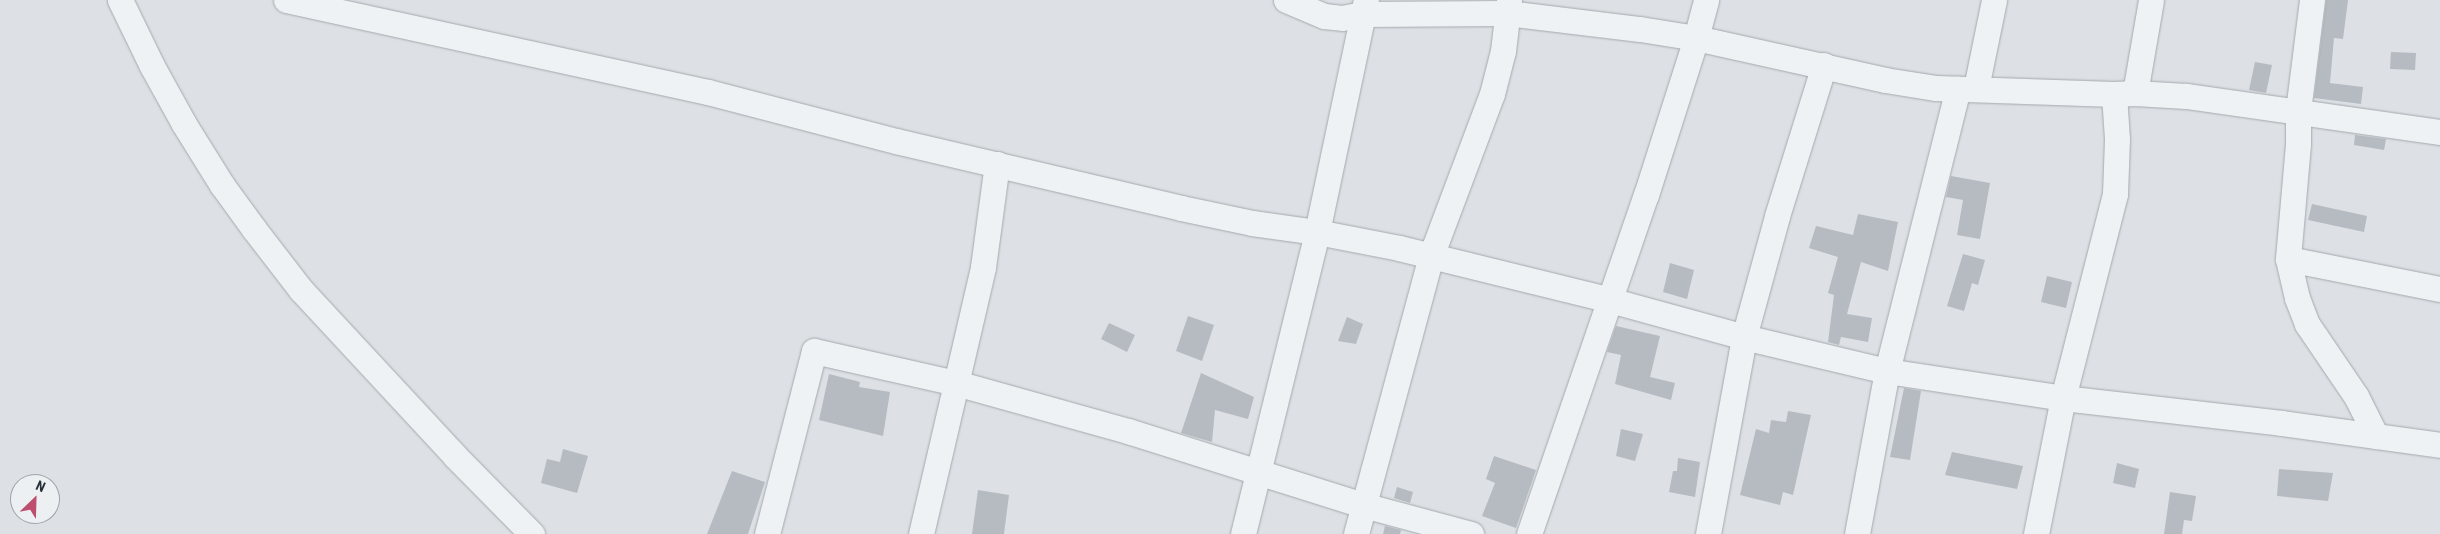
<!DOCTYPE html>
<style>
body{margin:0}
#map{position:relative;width:2440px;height:534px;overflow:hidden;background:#dde1e5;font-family:"Roboto Condensed",sans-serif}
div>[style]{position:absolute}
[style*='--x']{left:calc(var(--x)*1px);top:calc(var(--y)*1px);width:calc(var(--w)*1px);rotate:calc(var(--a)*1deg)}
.building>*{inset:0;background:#b5bbc1}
.roads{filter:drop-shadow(0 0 1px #a3a9ae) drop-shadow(0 0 1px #a3a9ae)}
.street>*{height:25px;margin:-12.5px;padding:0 12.5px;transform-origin:12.5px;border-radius:12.5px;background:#eff2f4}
span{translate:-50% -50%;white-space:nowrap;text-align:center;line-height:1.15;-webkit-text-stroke:4px #ecf0f3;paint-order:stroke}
.north{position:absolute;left:10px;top:474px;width:50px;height:50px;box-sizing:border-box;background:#ecf0f3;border:1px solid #9ea4a9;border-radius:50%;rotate:24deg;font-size:14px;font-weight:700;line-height:20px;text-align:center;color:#28313a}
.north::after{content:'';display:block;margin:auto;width:18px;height:22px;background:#be4e70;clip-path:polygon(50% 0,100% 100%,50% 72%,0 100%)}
</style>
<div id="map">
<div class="building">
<i style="clip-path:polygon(2326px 0,2348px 0,2343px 39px,2334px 38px,2330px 83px,2363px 87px,2361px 104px,2314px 98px)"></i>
<i style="clip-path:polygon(2391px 52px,2416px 53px,2415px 70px,2390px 69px)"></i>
<i style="clip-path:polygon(2255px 62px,2272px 65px,2266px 93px,2249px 90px)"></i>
<i style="clip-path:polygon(2355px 135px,2386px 139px,2384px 150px,2354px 145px)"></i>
<i style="clip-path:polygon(1951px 176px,1990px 183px,1980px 239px,1957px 235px,1963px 200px,1946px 197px)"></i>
<i style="clip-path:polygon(2312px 204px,2367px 216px,2364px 232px,2308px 220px)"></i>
<i style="clip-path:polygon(1858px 214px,1898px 222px,1888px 271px,1861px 262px,1847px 314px,1872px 318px,1868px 342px,1841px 337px,1839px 345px,1828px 342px,1834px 295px,1828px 293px,1838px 257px,1809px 248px,1816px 226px,1853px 235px)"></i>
<i style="clip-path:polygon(1963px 254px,1985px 260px,1978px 285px,1972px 283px,1964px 311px,1947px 306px)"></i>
<i style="clip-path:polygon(1670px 263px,1694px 270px,1687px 299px,1663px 292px)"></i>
<i style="clip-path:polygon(2047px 276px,2072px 282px,2066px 308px,2041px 302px)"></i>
<i style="clip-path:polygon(1188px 316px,1214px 325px,1202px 361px,1176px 351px)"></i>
<i style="clip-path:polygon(1347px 317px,1363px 324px,1356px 344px,1338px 341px)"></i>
<i style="clip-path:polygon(1109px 323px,1135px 335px,1127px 352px,1101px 339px)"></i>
<i style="clip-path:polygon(1616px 326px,1660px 336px,1650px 377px,1675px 383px,1671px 400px,1615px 384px,1621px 355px,1607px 352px)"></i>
<i style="clip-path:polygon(1201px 373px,1254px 397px,1248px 419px,1215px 410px,1212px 442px,1181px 433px)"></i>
<i style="clip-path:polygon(829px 374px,860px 382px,859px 387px,890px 392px,883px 436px,819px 420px)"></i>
<i style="clip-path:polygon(1904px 388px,1921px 391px,1910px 460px,1890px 457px)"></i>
<i style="clip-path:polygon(1788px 411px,1811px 415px,1793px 495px,1783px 492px,1780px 505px,1740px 495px,1756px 429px,1769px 433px,1771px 420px,1786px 422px)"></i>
<i style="clip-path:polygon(1621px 429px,1643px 434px,1635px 461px,1616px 456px)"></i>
<i style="clip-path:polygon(563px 449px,588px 456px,577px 493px,541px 483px,547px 459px,560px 462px)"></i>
<i style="clip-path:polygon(1952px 452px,2023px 466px,2017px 489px,1945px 475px)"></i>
<i style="clip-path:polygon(1494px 456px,1536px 470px,1516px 528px,1482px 516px,1495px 483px,1486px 479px)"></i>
<i style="clip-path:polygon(1678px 458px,1700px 462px,1695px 497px,1669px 492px,1673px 471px,1677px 471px)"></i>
<i style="clip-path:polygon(2117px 463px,2139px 469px,2135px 488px,2113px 483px)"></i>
<i style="clip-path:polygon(2279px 469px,2333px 473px,2328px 501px,2277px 496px)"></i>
<i style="clip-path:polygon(732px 471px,765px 482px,748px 534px,707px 534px)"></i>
<i style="clip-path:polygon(1397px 487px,1413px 492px,1410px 503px,1394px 498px)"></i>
<i style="clip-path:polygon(978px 490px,1009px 495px,1004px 534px,972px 534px)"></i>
<i style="clip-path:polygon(2170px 492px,2196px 496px,2192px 521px,2184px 520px,2182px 534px,2164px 534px)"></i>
<i style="clip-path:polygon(1385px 526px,1401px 530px,1400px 534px,1383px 534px)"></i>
</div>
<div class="roads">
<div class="street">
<i style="--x:120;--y:0;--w:73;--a:64.1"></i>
<i style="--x:152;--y:66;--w:66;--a:61.1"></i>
<i style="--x:184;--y:124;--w:72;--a:58.1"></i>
<i style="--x:222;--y:185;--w:54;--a:54"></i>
<i style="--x:254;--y:229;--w:77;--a:52.4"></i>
<i style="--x:301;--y:290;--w:226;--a:47.1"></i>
<i style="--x:455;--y:456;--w:110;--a:45.4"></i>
<i style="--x:286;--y:0;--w:432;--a:12.3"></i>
<i style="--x:708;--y:92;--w:194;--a:14.6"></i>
<i style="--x:896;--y:141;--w:293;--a:13.2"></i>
<i style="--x:1181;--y:208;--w:73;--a:11.9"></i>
<i style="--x:1252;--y:223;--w:66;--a:7.9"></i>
<i style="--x:1317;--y:232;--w:84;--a:11"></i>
<i style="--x:1399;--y:248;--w:217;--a:13.8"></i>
<i style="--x:1610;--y:300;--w:139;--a:15.4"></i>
<i style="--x:1744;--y:337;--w:147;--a:13.4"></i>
<i style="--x:1887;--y:371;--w:178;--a:8.7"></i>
<i style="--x:2063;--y:398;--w:220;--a:6.5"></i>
<i style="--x:2282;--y:423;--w:160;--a:7.9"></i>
<i style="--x:1286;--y:0;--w:41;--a:22.8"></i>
<i style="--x:1324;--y:16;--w:18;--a:6"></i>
<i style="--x:1342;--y:18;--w:21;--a:-11"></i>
<i style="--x:1363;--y:14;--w:144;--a:-0.4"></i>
<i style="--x:1507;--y:13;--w:134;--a:6.9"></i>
<i style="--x:1640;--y:29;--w:57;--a:9.1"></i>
<i style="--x:1696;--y:38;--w:194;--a:12.5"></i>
<i style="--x:1885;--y:80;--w:52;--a:8.9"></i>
<i style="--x:1936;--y:88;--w:178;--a:1.9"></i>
<i style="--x:2114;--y:94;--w:21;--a:-3"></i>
<i style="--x:2135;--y:93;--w:51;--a:3.4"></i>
<i style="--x:2186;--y:96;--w:257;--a:8.1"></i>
<i style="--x:2312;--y:0;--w:112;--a:97.2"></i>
<i style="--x:2298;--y:111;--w:33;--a:90"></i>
<i style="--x:2298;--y:144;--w:115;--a:95"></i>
<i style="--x:2288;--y:259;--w:40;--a:77"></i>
<i style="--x:2297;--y:298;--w:28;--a:69"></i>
<i style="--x:2307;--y:324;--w:87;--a:55.8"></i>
<i style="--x:2356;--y:396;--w:45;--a:63.4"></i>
<i style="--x:1976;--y:88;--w:90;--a:-78.4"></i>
<i style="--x:2135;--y:93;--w:94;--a:-80.2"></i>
<i style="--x:2288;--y:259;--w:155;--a:11.2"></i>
<i style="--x:767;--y:534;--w:189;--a:-75.6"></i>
<i style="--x:814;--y:351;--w:146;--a:12.7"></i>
<i style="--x:956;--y:383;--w:179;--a:15.6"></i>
<i style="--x:1128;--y:431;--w:246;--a:17.5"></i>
<i style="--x:1363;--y:505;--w:112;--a:15"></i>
<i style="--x:921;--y:534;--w:274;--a:-76.9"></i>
<i style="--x:983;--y:267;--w:104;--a:-82.3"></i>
<i style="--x:1243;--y:534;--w:311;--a:-76.2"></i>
<i style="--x:1317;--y:232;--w:237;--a:-78.1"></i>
<i style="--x:1356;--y:534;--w:288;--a:-74.9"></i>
<i style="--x:1431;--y:256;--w:173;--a:-69.4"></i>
<i style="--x:1492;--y:94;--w:44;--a:-75.7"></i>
<i style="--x:1503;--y:51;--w:51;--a:-83.3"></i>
<i style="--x:1529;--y:534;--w:359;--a:-71"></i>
<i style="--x:1646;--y:195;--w:165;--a:-72.3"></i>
<i style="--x:1696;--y:38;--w:39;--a:-75"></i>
<i style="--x:1708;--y:534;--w:200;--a:-79.6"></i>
<i style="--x:1744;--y:337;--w:125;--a:-74.7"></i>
<i style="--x:1777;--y:216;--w:158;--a:-72.7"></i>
<i style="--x:1857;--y:534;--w:166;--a:-79.6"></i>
<i style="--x:1887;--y:371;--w:291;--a:-75.9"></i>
<i style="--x:2036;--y:534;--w:139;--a:-78.8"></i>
<i style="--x:2063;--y:398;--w:211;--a:-75.7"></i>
<i style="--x:2115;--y:194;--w:55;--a:-87.9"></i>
<i style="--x:2117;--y:139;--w:45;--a:-93.8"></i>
</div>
</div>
<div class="north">N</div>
</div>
